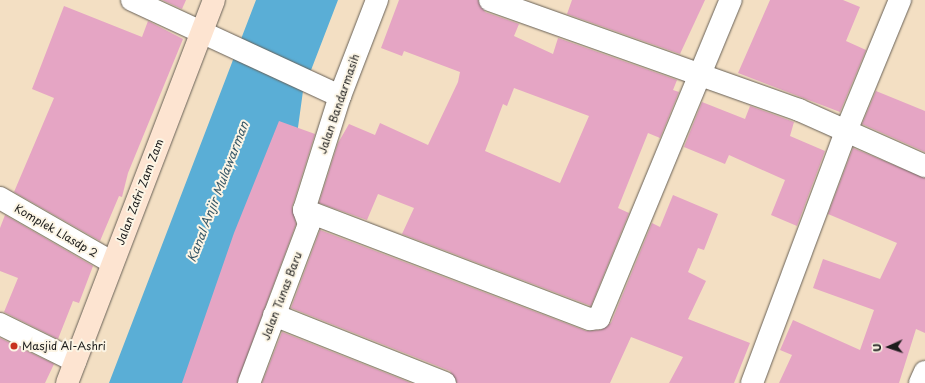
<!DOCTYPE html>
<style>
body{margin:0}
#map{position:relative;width:925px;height:383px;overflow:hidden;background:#f3dfc3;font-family:"Playpen Sans",sans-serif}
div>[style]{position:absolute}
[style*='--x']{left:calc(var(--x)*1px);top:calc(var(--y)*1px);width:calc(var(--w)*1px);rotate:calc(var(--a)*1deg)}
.water>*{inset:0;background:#5aaed6}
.building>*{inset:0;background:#e5a5c4}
.roads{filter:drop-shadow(0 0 1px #676056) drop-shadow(0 0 1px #676056)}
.minor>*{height:22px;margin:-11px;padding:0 11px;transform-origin:11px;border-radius:11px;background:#fff}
.tertiary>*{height:22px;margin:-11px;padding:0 11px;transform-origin:11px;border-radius:11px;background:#fff}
.secondary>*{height:22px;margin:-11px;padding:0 11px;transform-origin:11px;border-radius:11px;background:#fde4d1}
.dots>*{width:11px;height:11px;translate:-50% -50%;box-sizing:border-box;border:2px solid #fcf5e5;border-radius:50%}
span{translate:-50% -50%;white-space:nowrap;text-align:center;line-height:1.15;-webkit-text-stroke:4px #fcf5e5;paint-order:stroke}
.street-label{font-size:11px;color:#1c1c1c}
.poi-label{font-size:11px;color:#1c1c1c}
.left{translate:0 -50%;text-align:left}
.water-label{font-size:12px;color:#355666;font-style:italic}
.north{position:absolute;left:869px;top:327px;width:40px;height:40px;-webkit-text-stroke:3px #fcf5e5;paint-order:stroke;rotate:267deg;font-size:11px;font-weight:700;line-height:16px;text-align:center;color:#1c1c1c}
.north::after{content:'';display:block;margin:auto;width:14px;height:18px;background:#1c1c1c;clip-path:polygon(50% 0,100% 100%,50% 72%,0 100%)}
</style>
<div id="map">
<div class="water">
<i style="clip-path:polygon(256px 0,338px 0,303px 91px,285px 222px,227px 383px,109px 383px)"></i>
</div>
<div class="building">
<i style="clip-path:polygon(162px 0,186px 0,182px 9px)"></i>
<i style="clip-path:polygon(evenodd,399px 0,478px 0,485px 12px,519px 24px,514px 36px,553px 54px,558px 38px,677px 80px,673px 90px,679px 92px,660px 138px,648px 133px,618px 208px,629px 213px,591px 306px,402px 234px,414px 208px,378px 194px,367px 220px,319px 203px,338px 143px,349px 124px,375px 135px,380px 123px,428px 145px,458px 82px,460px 72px,404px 51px,402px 56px,381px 48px,399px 0,514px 88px,589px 116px,560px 183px,485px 151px,503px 104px,507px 106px,514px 88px)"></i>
<i style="clip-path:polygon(572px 0,705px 0,680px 54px,567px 14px)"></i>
<i style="clip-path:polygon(770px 0,843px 0,860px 7px,846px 41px,866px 50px,840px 112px,738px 73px)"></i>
<i style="clip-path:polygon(64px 6px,142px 37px,148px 21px,183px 39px,128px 173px,122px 197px,119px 196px,100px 241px,14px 192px,54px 98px,32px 89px)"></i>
<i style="clip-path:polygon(876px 91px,925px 111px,925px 152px,862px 124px)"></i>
<i style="clip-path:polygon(702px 102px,745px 119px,750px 106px,794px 122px,790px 136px,825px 151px,797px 226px,771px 215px,785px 180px,729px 155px,725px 164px,684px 147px)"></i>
<i style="clip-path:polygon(279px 121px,315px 134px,292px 207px,296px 224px,237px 383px,182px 383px,234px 233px)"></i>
<i style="clip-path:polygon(853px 148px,925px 178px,925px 333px,916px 329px,899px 383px,779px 383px,792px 355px,780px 350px,793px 320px,860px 350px,874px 310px,813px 288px,823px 259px,880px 279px,897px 243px,828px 214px)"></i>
<i style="clip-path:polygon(673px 195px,718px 214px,704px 250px,698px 248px,688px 272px,706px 281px,688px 319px,750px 343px,734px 383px,669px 383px,683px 357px,631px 337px,610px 383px,457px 383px,450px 371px,291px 308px,320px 230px,586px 331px,601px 330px,611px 323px,652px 223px,660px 227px)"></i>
<i style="clip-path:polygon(5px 215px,93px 266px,79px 303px,73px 301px,58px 339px,4px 312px,18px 278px,0 271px,0 228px)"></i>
<i style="clip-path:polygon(282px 332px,411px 383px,262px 383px)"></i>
<i style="clip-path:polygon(0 338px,54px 364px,45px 383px,0 383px)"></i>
</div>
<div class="roads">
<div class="minor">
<i style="--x:132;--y:0;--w:229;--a:24.8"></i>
<i style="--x:490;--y:0;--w:328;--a:19.6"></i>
<i style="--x:799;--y:110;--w:138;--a:24"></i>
<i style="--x:0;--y:198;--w:130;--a:29.9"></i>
<i style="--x:304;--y:210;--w:306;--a:20.9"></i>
<i style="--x:590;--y:319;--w:9;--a:-6"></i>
<i style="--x:599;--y:318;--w:344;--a:-67.5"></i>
<i style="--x:274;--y:315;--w:184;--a:21.7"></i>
<i style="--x:0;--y:324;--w:84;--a:26.3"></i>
<i style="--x:249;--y:383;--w:170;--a:-69.3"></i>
<i style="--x:309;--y:224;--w:15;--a:-110"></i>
<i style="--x:752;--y:383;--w:269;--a:-69.5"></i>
<i style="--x:846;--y:131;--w:142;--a:-67.6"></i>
<i style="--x:920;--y:383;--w:12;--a:-66"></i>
</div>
<div class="tertiary">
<i style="--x:304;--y:210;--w:120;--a:-72.5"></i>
<i style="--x:340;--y:96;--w:103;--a:-68.9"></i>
</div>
<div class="secondary">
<i style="--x:67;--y:383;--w:410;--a:-69"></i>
</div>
</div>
<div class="dots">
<i style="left:14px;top:346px;background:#c8321e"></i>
</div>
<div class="street-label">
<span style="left:339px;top:104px;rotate:-71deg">Jalan Bandarmasih</span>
<span style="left:140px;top:192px;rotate:-69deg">Jalan Zafri Zam Zam</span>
<span style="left:56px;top:231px;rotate:30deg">Komplek Llasdp 2</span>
<span style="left:282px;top:296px;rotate:-69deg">Jalan Tunas Baru</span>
</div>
<div class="poi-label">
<span class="left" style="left:22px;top:346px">Masjid Al-Ashri</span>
</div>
<div class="water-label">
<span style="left:218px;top:192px;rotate:-69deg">Kanal Anjir Mulawarman</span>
</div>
<div class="north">U</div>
</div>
